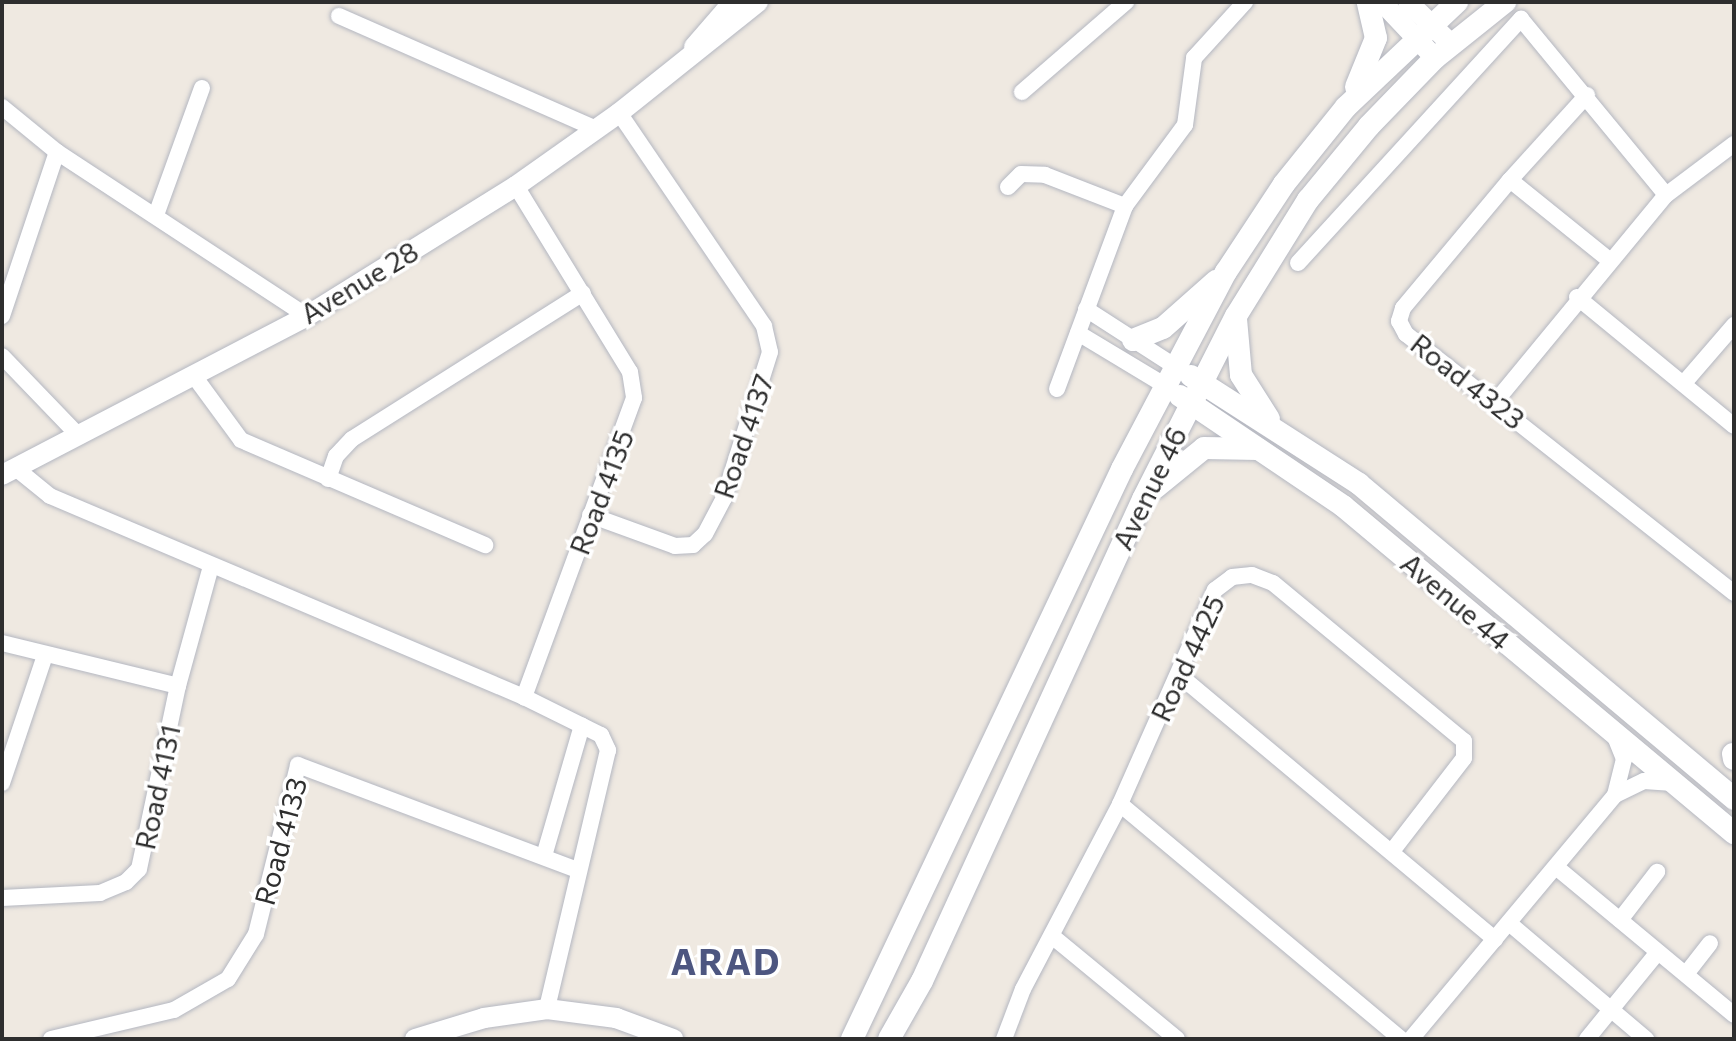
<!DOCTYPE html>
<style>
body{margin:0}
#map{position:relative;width:1736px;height:1041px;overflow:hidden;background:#efe9e1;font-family:Commissioner,sans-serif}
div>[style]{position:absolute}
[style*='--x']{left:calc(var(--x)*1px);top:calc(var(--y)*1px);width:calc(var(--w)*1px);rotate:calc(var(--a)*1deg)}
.roads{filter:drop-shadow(0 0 2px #b4b7c1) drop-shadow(0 0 2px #b4b7c1)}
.minor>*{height:16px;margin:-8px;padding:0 8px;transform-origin:8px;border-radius:8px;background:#fff}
.tertiary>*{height:20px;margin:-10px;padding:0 10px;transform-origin:10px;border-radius:10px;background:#fff}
.secondary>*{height:22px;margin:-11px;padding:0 11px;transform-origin:11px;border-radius:11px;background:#fff}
span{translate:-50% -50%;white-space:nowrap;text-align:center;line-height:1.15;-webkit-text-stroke:7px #fff;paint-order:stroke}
.street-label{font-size:28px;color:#2e2e2e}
.district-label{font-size:36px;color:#4d5680;font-weight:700;letter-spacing:2px}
.frame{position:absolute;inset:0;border:4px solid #2e2e2e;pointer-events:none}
</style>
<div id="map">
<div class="roads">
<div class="minor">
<i style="--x:339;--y:16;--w:282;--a:23.7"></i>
<i style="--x:1022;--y:92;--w:138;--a:-40.9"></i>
<i style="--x:1587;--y:95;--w:115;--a:132.2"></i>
<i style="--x:1510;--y:180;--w:167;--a:129.9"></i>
<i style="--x:1403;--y:308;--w:14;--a:107"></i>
<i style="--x:1399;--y:321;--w:15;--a:62"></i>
<i style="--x:1406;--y:334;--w:418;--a:38.3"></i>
<i style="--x:2;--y:107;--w:71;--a:39.3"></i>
<i style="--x:57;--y:152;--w:299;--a:33.3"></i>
<i style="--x:1510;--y:180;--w:127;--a:38.9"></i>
<i style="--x:516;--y:186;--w:218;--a:58.5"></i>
<i style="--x:630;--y:372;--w:26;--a:81"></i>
<i style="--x:634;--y:398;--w:319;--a:110.2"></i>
<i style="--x:1008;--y:187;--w:18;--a:-45"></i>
<i style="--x:1021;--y:174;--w:24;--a:2"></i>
<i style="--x:1045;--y:175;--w:86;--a:21.2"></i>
<i style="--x:156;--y:215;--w:135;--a:-70.1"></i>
<i style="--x:1298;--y:263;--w:331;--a:-47.6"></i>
<i style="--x:1521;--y:19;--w:228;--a:50.5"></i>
<i style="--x:1577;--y:297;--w:203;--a:39.4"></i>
<i style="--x:1086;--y:309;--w:107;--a:32.8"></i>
<i style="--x:2;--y:316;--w:173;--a:-71.5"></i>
<i style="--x:1078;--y:333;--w:103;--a:31.1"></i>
<i style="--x:2;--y:356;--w:111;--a:46.1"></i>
<i style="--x:194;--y:376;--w:79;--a:53.7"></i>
<i style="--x:241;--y:440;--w:266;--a:23.3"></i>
<i style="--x:1684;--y:383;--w:77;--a:-49.2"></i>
<i style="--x:1057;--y:389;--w:195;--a:-69.6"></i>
<i style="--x:1125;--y:206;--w:101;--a:-53.5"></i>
<i style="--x:1185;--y:125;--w:68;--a:-82.3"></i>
<i style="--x:1194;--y:58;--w:76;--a:-47.7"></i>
<i style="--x:1496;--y:401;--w:267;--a:-50.5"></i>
<i style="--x:1666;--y:195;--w:85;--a:-36.9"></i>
<i style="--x:18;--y:470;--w:41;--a:39.1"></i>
<i style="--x:50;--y:496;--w:515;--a:22.98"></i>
<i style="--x:524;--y:697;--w:86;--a:26.3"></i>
<i style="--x:601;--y:735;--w:17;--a:65"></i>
<i style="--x:608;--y:750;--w:266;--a:103.3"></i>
<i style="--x:328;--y:479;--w:24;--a:-71"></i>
<i style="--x:336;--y:456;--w:23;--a:-47"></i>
<i style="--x:352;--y:439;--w:273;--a:-32.3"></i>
<i style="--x:590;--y:515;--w:90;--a:20"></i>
<i style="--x:675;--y:546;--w:18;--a:-3"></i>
<i style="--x:693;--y:545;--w:16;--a:-43"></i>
<i style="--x:705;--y:534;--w:41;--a:-62.2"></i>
<i style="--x:724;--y:498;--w:153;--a:-72.5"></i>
<i style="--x:770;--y:352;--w:27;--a:-103"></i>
<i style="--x:764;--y:326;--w:258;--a:-124.2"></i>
<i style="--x:2;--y:643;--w:181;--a:13.7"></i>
<i style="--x:1179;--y:675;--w:412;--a:39.9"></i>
<i style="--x:2;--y:783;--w:135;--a:-71.4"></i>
<i style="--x:1615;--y:795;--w:32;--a:-26"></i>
<i style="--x:1644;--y:781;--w:29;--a:4"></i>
<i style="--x:1120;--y:804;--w:366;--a:39.9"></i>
<i style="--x:544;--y:856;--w:136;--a:-73.8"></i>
<i style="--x:1556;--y:867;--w:231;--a:39.7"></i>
<i style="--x:2;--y:898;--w:98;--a:-2.9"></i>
<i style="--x:100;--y:893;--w:28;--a:-23"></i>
<i style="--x:126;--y:882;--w:18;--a:-45"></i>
<i style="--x:139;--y:869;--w:187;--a:-78"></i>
<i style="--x:178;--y:686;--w:124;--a:-74.6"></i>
<i style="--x:1620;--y:920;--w:61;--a:-52.4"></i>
<i style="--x:1509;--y:923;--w:180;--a:40.3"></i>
<i style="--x:1052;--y:936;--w:162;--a:39.5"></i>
<i style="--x:1686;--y:974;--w:39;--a:-52"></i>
<i style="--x:51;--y:1039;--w:126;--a:-13.3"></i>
<i style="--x:174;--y:1010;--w:62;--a:-29.9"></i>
<i style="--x:228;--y:979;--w:53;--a:-58.1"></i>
<i style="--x:256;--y:934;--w:174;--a:-76"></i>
<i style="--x:298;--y:765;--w:299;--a:20.6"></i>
<i style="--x:1004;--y:1039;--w:53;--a:-69.2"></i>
<i style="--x:1023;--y:989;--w:209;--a:-62.3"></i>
<i style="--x:1120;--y:804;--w:234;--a:-66.1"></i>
<i style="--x:1215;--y:590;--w:21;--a:-37"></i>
<i style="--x:1232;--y:577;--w:20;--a:-6"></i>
<i style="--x:1252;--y:575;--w:22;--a:21"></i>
<i style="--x:1273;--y:583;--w:248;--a:39.6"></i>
<i style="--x:1464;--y:741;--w:17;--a:90"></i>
<i style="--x:1464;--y:758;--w:116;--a:127.7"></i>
<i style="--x:1411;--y:1039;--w:318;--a:-50.1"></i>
<i style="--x:1615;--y:795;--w:37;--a:-76"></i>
<i style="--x:1624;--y:759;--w:27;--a:-112"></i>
<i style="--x:1587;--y:1039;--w:112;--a:-50.8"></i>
</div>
<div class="tertiary">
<i style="--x:1382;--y:2;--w:77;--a:46.6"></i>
<i style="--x:1408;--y:2;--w:60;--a:44.3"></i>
<i style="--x:694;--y:47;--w:60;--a:-49.1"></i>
<i style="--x:2;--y:475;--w:344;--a:-27.5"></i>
<i style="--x:307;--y:316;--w:246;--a:-31.9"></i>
<i style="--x:516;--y:186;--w:126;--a:-35.3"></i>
<i style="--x:619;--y:113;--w:178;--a:-38.6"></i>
<i style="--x:415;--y:1039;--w:72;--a:-16.9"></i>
<i style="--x:484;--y:1018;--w:64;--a:-8.1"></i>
<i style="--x:547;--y:1009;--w:70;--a:7.4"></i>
<i style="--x:616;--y:1018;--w:61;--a:20.2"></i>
</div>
<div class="secondary">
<i style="--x:1356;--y:87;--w:53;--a:-67.8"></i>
<i style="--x:1376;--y:38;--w:37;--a:-103"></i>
<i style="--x:1236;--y:319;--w:56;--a:84.9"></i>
<i style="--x:1241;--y:375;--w:52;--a:57.5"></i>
<i style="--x:1133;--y:340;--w:32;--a:-22"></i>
<i style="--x:1163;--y:328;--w:71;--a:-41.6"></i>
<i style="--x:1191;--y:376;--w:200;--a:32.7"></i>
<i style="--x:1359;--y:484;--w:490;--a:40"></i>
<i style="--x:1180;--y:396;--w:197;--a:34"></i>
<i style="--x:1343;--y:506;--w:510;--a:39.91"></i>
<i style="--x:1155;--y:488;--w:63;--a:-39.2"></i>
<i style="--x:1204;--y:448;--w:54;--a:1.1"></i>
<i style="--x:1733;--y:754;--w:5;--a:79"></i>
<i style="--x:852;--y:1039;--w:631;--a:-64.65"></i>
<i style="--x:1122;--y:469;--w:223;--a:-62.2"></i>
<i style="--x:1226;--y:272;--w:105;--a:-56.6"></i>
<i style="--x:1284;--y:184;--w:99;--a:-51.2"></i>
<i style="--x:1346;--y:107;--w:153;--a:-43.4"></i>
<i style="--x:889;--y:1039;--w:67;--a:-60.4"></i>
<i style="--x:922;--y:981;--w:530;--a:-65.37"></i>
<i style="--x:1143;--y:499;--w:205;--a:-63.1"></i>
<i style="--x:1236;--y:316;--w:137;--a:-58.2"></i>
<i style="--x:1308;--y:200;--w:96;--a:-50.5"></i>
<i style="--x:1369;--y:126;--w:95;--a:-45.9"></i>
<i style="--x:1435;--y:58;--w:90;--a:-38.7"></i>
</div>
</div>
<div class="street-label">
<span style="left:359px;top:282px;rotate:-31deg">Avenue 28</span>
<span style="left:1468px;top:381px;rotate:38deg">Road 4323</span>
<span style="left:743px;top:436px;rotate:-71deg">Road 4137</span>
<span style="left:1149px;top:488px;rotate:-64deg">Avenue 46</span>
<span style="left:601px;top:492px;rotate:-69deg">Road 4135</span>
<span style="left:1456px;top:601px;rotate:40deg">Avenue 44</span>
<span style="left:1187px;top:658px;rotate:-65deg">Road 4425</span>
<span style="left:157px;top:787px;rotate:-78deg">Road 4131</span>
<span style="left:280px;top:841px;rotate:-75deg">Road 4133</span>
</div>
<div class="district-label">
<span style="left:726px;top:961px">ARAD</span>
</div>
<div class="frame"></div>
</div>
